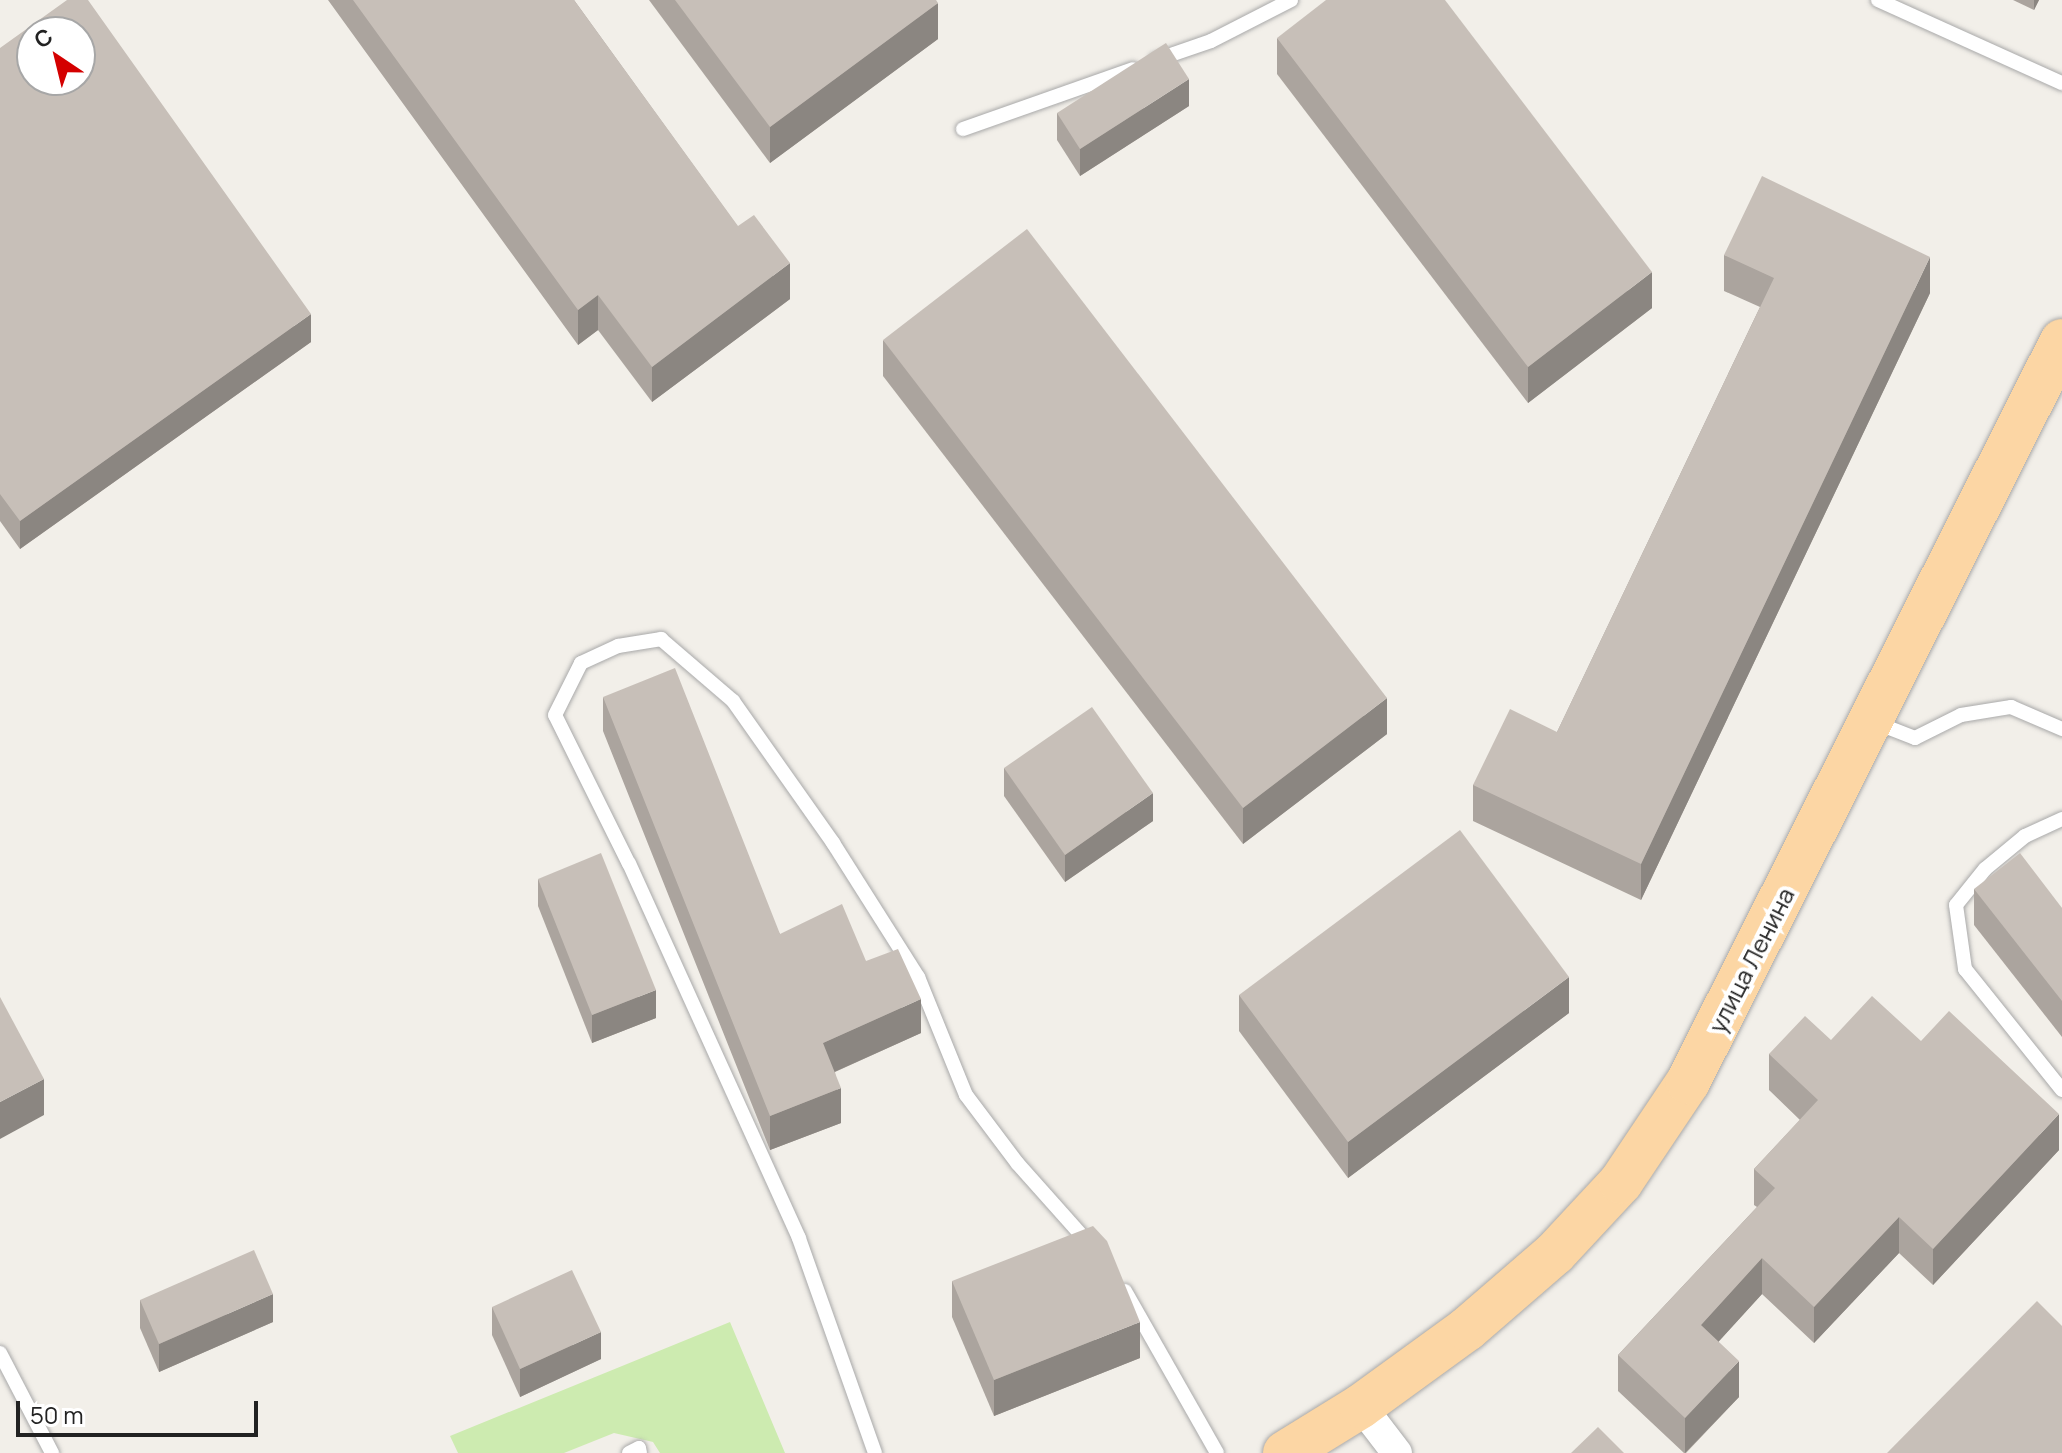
<!DOCTYPE html>
<meta charset="utf-8">
<style>
body{margin:0}
#map{position:relative;width:2062px;height:1453px;overflow:hidden;background:#f2efe9;font-family:Manrope,sans-serif}
div>[style]{position:absolute}
[style*='--x']{left:calc(var(--x)*1px);top:calc(var(--y)*1px);width:calc(var(--w)*1px);rotate:calc(var(--a)*1deg)}
.grass>*{inset:0;background:#cdebb0}
.roads{filter:drop-shadow(0 0 2px #a9a9a9) drop-shadow(0 0 2px #a9a9a9)}
.service>*{height:14px;margin:-7px;padding:0 7px;transform-origin:7px;border-radius:7px;background:#fff}
.minor>*{height:30px;margin:-15px;padding:0 15px;transform-origin:15px;border-radius:15px;background:#fff}
.primary>*{height:44px;margin:-22px;padding:0 22px;transform-origin:22px;border-radius:22px;background:#fcd6a4}
.wall>*{inset:0;background:#aba49e}
.shaded-wall>*{inset:0;background:#8b8681}
.building>*{inset:0;background:#c7bfb8}
span{translate:-50% -50%;white-space:nowrap;text-align:center;line-height:1.15;-webkit-text-stroke:8px #fff;paint-order:stroke}
.street-label{font-size:24px;color:#222}
.north{position:absolute;left:16px;top:16px;width:80px;height:80px;box-sizing:border-box;background:#fff;border:2px solid #a7a7a7;border-radius:50%;rotate:325deg;font-size:22px;font-weight:700;line-height:32px;text-align:center;color:#222}
.north::after{content:'';display:block;margin:auto;width:28px;height:36px;background:#d40000;clip-path:polygon(50% 0,100% 100%,50% 72%,0 100%)}
.scale{position:absolute;left:16px;top:1401px;width:242px;height:36px;box-sizing:border-box;border:4px solid #222;border-top:0;padding-left:10px;font-size:24px;line-height:28px;white-space:nowrap;color:#222;-webkit-text-stroke:6px #fff;paint-order:stroke}
</style>
<div id="map">
<div class="grass">
<i style="clip-path:polygon(730px 1322px,785px 1453px,660px 1453px,653px 1442px,614px 1433px,564px 1453px,458px 1453px,450px 1436px)"></i>
</div>
<div class="roads">
<div class="service">
<i style="--x:1878;--y:0;--w:202;--a:24.3"></i>
<i style="--x:1156;--y:60;--w:58;--a:-19.1"></i>
<i style="--x:1211;--y:41;--w:90;--a:-27.1"></i>
<i style="--x:963;--y:129;--w:180;--a:-19.4"></i>
<i style="--x:1874;--y:722;--w:44;--a:21.3"></i>
<i style="--x:1915;--y:738;--w:51;--a:-26.6"></i>
<i style="--x:1961;--y:715;--w:51;--a:-9.1"></i>
<i style="--x:2011;--y:707;--w:56;--a:23.3"></i>
<i style="--x:2062;--y:819;--w:41;--a:155.3"></i>
<i style="--x:2025;--y:836;--w:52;--a:140.5"></i>
<i style="--x:1985;--y:869;--w:46;--a:128.9"></i>
<i style="--x:1956;--y:905;--w:65;--a:82"></i>
<i style="--x:1965;--y:969;--w:155;--a:51.3"></i>
<i style="--x:1125;--y:1291;--w:186;--a:60.4"></i>
<i style="--x:0;--y:1353;--w:113;--a:62.5"></i>
<i style="--x:629;--y:1453;--w:11;--a:-27"></i>
<i style="--x:639;--y:1448;--w:5;--a:79"></i>
<i style="--x:875;--y:1453;--w:228;--a:-109.5"></i>
<i style="--x:799;--y:1238;--w:411;--a:-114.4"></i>
<i style="--x:629;--y:864;--w:166;--a:-116.4"></i>
<i style="--x:555;--y:715;--w:58;--a:-63.4"></i>
<i style="--x:581;--y:663;--w:41;--a:-24.7"></i>
<i style="--x:618;--y:646;--w:44;--a:-9.2"></i>
<i style="--x:661;--y:639;--w:95;--a:40.7"></i>
<i style="--x:733;--y:701;--w:174;--a:54.8"></i>
<i style="--x:833;--y:843;--w:159;--a:57.6"></i>
<i style="--x:918;--y:977;--w:127;--a:67.9"></i>
<i style="--x:966;--y:1095;--w:86;--a:53"></i>
<i style="--x:1018;--y:1164;--w:110;--a:48.3"></i>
</div>
<div class="minor">
<i style="--x:1361;--y:1406;--w:59;--a:52.5"></i>
</div>
<div class="primary">
<i style="--x:1285;--y:1453;--w:89;--a:-31.7"></i>
<i style="--x:1361;--y:1406;--w:131;--a:-36"></i>
<i style="--x:1467;--y:1329;--w:116;--a:-40.8"></i>
<i style="--x:1555;--y:1253;--w:97;--a:-47.1"></i>
<i style="--x:1621;--y:1182;--w:120;--a:-56.2"></i>
<i style="--x:1688;--y:1082;--w:830;--a:-63.22"></i>
</div>
</div>
<div class="wall">
<i style="clip-path:polygon(328px 0,574px 0,790px 299px,652px 402px,598px 330px,578px 345px)"></i>
<i style="clip-path:polygon(649px 0,936px 0,938px 39px,770px 163px)"></i>
<i style="clip-path:polygon(2013px 0,2039px 0,2034px 10px)"></i>
<i style="clip-path:polygon(1277px 38px,1652px 308px,1528px 403px,1277px 74px)"></i>
<i style="clip-path:polygon(0 48px,311px 342px,20px 549px,0 521px)"></i>
<i style="clip-path:polygon(1189px 106px,1080px 176px,1057px 140px,1057px 113px)"></i>
<i style="clip-path:polygon(1724px 255px,1930px 293px,1641px 900px,1473px 821px,1473px 785px,1557px 732px,1760px 307px,1724px 291px)"></i>
<i style="clip-path:polygon(883px 340px,1387px 734px,1243px 844px,883px 376px)"></i>
<i style="clip-path:polygon(603px 697px,780px 934px,866px 961px,921px 1033px,835px 1072px,841px 1123px,770px 1150px,603px 731px)"></i>
<i style="clip-path:polygon(1004px 768px,1153px 821px,1065px 882px,1004px 796px)"></i>
<i style="clip-path:polygon(538px 879px,656px 1018px,592px 1043px,538px 906px)"></i>
<i style="clip-path:polygon(1974px 889px,2062px 908px,2062px 1037px,1974px 925px)"></i>
<i style="clip-path:polygon(1239px 995px,1569px 1013px,1348px 1178px,1239px 1031px)"></i>
<i style="clip-path:polygon(1831px 1040px,1921px 1041px,2059px 1150px,1933px 1285px,1899px 1253px,1814px 1343px,1762px 1294px,1718px 1342px,1739px 1397px,1686px 1453px,1684px 1453px,1618px 1391px,1618px 1355px,1757px 1207px,1754px 1205px,1754px 1169px,1800px 1120px,1769px 1090px,1769px 1054px)"></i>
<i style="clip-path:polygon(952px 1281px,1140px 1358px,994px 1416px,952px 1317px)"></i>
<i style="clip-path:polygon(140px 1300px,273px 1322px,159px 1372px,140px 1328px)"></i>
<i style="clip-path:polygon(492px 1307px,601px 1359px,520px 1397px,492px 1335px)"></i>
</div>
<div class="shaded-wall">
<i style="clip-path:polygon(2034px 0,2039px 0,2034px 10px)"></i>
<i style="clip-path:polygon(938px 3px,938px 39px,770px 163px,770px 127px)"></i>
<i style="clip-path:polygon(1189px 79px,1189px 106px,1080px 176px,1080px 149px)"></i>
<i style="clip-path:polygon(1930px 257px,1930px 293px,1641px 900px,1641px 864px)"></i>
<i style="clip-path:polygon(790px 263px,790px 299px,652px 402px,652px 367px)"></i>
<i style="clip-path:polygon(1652px 272px,1652px 308px,1528px 403px,1528px 367px)"></i>
<i style="clip-path:polygon(598px 295px,598px 330px,578px 345px,578px 310px)"></i>
<i style="clip-path:polygon(311px 314px,311px 342px,20px 549px,20px 521px)"></i>
<i style="clip-path:polygon(1387px 698px,1387px 734px,1243px 844px,1243px 808px)"></i>
<i style="clip-path:polygon(1153px 793px,1153px 821px,1065px 882px,1065px 855px)"></i>
<i style="clip-path:polygon(1569px 977px,1569px 1013px,1348px 1178px,1348px 1142px)"></i>
<i style="clip-path:polygon(656px 990px,656px 1018px,592px 1043px,592px 1015px)"></i>
<i style="clip-path:polygon(921px 999px,921px 1033px,823px 1077px,823px 1043px)"></i>
<i style="clip-path:polygon(44px 1079px,44px 1115px,0 1139px,0 1102px)"></i>
<i style="clip-path:polygon(841px 1088px,841px 1123px,770px 1150px,770px 1116px)"></i>
<i style="clip-path:polygon(2059px 1114px,2059px 1150px,1933px 1285px,1933px 1249px)"></i>
<i style="clip-path:polygon(1899px 1217px,1899px 1253px,1814px 1343px,1814px 1307px)"></i>
<i style="clip-path:polygon(1762px 1258px,1762px 1294px,1701px 1361px,1701px 1325px)"></i>
<i style="clip-path:polygon(273px 1294px,273px 1322px,159px 1372px,159px 1344px)"></i>
<i style="clip-path:polygon(1140px 1322px,1140px 1358px,994px 1416px,994px 1380px)"></i>
<i style="clip-path:polygon(601px 1332px,601px 1359px,520px 1397px,520px 1369px)"></i>
<i style="clip-path:polygon(1739px 1361px,1739px 1397px,1685px 1453px,1685px 1418px)"></i>
</div>
<div class="building">
<i style="clip-path:polygon(evenodd,67px 0,88px 0,311px 314px,20px 521px,0 494px,0 48px,67px 0,32px 32px,80px 32px,80px 80px,32px 80px,32px 32px)"></i>
<i style="clip-path:polygon(353px 0,574px 0,738px 226px,754px 215px,790px 263px,652px 367px,598px 295px,578px 310px)"></i>
<i style="clip-path:polygon(675px 0,936px 0,938px 3px,770px 127px)"></i>
<i style="clip-path:polygon(1326px 0,1445px 0,1652px 272px,1528px 367px,1277px 38px)"></i>
<i style="clip-path:polygon(1166px 43px,1189px 79px,1080px 149px,1057px 113px)"></i>
<i style="clip-path:polygon(1762px 176px,1930px 257px,1641px 864px,1473px 785px,1510px 709px,1557px 732px,1774px 278px,1724px 255px)"></i>
<i style="clip-path:polygon(1027px 229px,1387px 698px,1243px 808px,883px 340px)"></i>
<i style="clip-path:polygon(675px 668px,780px 934px,842px 904px,866px 961px,898px 949px,921px 999px,823px 1043px,841px 1088px,770px 1116px,603px 697px)"></i>
<i style="clip-path:polygon(1092px 707px,1153px 793px,1065px 855px,1004px 768px)"></i>
<i style="clip-path:polygon(1460px 830px,1569px 977px,1348px 1142px,1239px 995px)"></i>
<i style="clip-path:polygon(601px 853px,656px 990px,592px 1015px,538px 879px)"></i>
<i style="clip-path:polygon(2020px 853px,2062px 908px,2062px 1001px,1974px 889px)"></i>
<i style="clip-path:polygon(1872px 996px,1921px 1041px,1949px 1011px,2059px 1114px,1933px 1249px,1899px 1217px,1814px 1307px,1762px 1258px,1701px 1325px,1739px 1361px,1685px 1418px,1618px 1355px,1775px 1188px,1754px 1169px,1818px 1100px,1769px 1054px,1805px 1016px,1831px 1040px)"></i>
<i style="clip-path:polygon(0 997px,44px 1079px,0 1102px)"></i>
<i style="clip-path:polygon(1093px 1226px,1107px 1241px,1140px 1322px,994px 1380px,952px 1281px)"></i>
<i style="clip-path:polygon(254px 1250px,273px 1294px,159px 1344px,140px 1300px)"></i>
<i style="clip-path:polygon(572px 1270px,601px 1332px,520px 1369px,492px 1307px)"></i>
<i style="clip-path:polygon(2037px 1301px,2062px 1326px,2062px 1453px,1887px 1453px)"></i>
<i style="clip-path:polygon(1598px 1427px,1624px 1453px,1571px 1453px)"></i>
</div>
<div class="street-label">
<span style="left:1751px;top:960px;rotate:-63deg">улица Ленина</span>
</div>
<div class="north">С</div>
<div class="scale">50 m</div>
</div>
